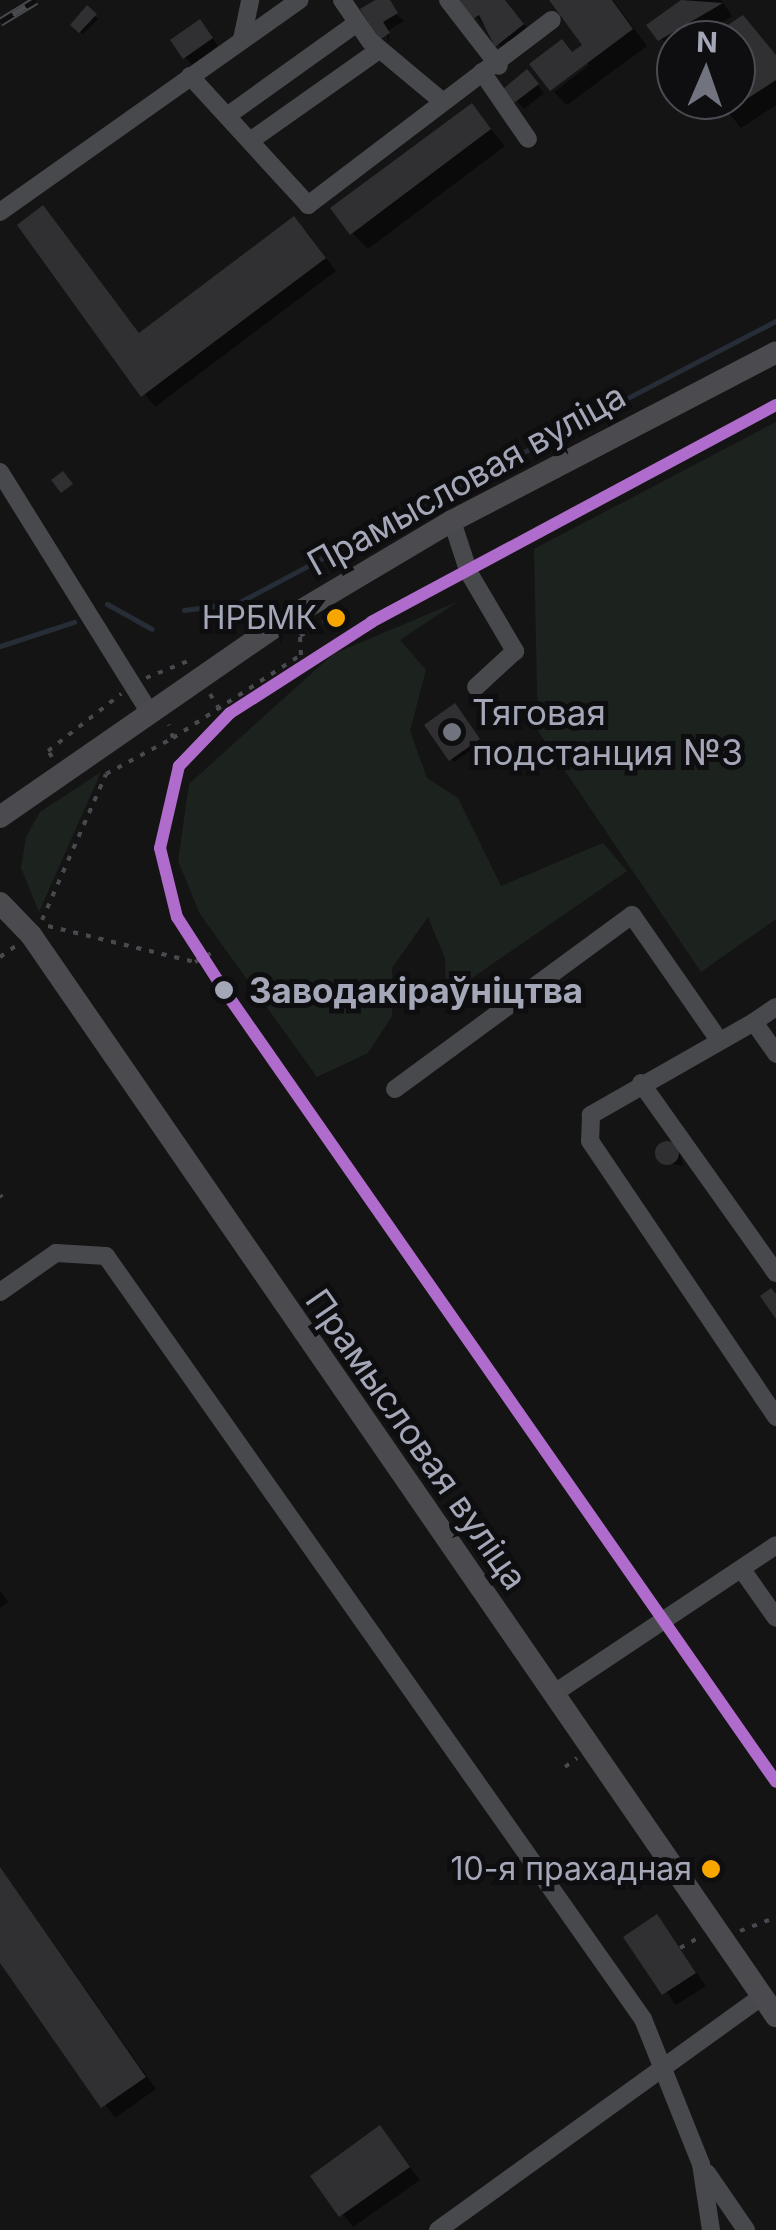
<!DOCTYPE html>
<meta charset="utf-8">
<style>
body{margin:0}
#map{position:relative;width:776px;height:2230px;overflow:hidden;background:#141414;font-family:Inter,sans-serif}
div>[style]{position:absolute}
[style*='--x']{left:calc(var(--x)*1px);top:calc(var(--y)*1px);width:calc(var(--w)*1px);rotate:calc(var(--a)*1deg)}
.green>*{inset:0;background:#1c231e}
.shadow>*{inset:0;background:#0007}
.stream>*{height:5px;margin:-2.5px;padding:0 2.5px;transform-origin:2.5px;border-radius:2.5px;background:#262d37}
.building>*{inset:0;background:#303032}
.round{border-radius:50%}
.path>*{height:4px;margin-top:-2px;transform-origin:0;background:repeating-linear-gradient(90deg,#494a4f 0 5px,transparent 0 13px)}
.minor>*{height:18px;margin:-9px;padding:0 9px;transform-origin:9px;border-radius:9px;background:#48494d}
.major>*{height:22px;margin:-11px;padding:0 11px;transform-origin:11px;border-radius:11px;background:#4b4b4f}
.rail>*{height:9px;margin-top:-4.5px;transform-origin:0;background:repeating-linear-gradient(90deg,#0e0e10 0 15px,#484a4d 0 30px);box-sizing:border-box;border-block:2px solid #484a4d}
.tram-1>*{height:12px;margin:-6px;padding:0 6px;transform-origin:6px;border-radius:6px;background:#b06ccc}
.dots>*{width:28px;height:28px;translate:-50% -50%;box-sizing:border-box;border:5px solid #0e0e10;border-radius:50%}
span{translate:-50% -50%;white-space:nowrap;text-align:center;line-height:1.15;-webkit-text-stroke:10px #0e0e10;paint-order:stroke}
.bus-label{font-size:32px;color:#a3a7b7}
.right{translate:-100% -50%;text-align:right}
.street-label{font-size:35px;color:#a3a7b7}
.poi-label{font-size:35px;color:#a3a7b7}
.left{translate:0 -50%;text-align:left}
.stop-label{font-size:35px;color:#a3a7b7;font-weight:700}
.north{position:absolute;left:656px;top:20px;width:100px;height:100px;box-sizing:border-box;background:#0e0e10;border:2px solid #4a4b53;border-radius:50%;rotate:2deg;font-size:28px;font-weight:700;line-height:40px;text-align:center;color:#a3a7b7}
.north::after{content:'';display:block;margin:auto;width:35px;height:45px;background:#71747e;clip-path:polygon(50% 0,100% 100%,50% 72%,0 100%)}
</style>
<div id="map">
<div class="green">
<i style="clip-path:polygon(776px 422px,776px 919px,701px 972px,538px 731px,534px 549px)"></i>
<i style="clip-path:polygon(457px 602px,400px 640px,426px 670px,410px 731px,427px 778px,458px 798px,501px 886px,603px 843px,627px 871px,446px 996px,445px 958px,428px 917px,392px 968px,392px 1016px,368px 1053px,317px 1077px,200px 914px,178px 861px,189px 784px,333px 654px)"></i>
<i style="clip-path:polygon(101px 772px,39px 912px,21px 868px,26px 837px,40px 812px)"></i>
</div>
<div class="shadow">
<i style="clip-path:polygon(380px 0,404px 21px,389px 30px,389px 46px)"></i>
<i style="clip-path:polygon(463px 0,505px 0,534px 37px,508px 56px)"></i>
<i style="clip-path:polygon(552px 0,613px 0,647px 46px,567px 105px,554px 92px,589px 65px,574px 54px,586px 45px)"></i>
<i style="clip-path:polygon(685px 0,721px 0,732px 16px,698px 40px,668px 46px,650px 25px)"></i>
<i style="clip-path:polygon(88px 9px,98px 19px,83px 34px,73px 25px)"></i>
<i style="clip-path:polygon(742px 18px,776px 57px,776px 105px,741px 128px,718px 100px,736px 100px,736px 40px,710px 40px)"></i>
<i style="clip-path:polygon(207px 30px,218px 46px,192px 65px,185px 57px)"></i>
<i style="clip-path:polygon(534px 80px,544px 93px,524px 109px,506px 89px)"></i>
<i style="clip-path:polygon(471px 106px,505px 146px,368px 249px,352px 233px)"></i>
<i style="clip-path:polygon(43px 208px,141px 335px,306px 231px,336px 271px,155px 407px,20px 225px)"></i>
<i style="clip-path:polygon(457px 709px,481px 743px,454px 762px,451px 759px)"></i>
<i style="clip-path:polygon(671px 1145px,679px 1152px,684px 1166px,663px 1162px,660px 1148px)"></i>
<i style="clip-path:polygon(0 1591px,8px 1602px,0 1608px)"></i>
<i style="clip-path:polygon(0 1868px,156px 2089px,115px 2118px,0 1958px)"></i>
<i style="clip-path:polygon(657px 1917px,706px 1986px,676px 2005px,627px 1937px)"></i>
<i style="clip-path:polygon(380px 2129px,420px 2180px,353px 2227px,313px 2176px)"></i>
</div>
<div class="stream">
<i style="--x:424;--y:504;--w:397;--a:-27.5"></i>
<i style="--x:107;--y:604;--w:51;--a:29.1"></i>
<i style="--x:184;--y:610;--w:54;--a:-7.4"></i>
<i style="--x:238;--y:603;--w:191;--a:-28"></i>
<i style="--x:0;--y:646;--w:78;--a:-18"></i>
</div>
<div class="building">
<i style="clip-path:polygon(375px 0,390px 0,398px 13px,383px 22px,390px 33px,379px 40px,360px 9px)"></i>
<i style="clip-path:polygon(458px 0,505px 0,524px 24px,495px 47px,479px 15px,473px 19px)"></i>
<i style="clip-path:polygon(549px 0,612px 0,633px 29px,550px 91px,529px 64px,562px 39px,572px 52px,582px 45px)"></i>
<i style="clip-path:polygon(681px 0,723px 3px,658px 41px,646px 25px)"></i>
<i style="clip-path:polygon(87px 5px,97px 14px,79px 33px,70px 25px)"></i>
<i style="clip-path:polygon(743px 15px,776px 55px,776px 80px,724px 114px,715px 100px,736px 100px,736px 40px,705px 40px)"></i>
<i style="clip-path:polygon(200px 19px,213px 38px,183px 59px,170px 40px)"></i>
<i style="clip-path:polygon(527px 69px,539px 84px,514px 103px,503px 89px)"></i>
<i style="clip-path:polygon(472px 103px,491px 129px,350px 235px,330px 208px)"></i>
<i style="clip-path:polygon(43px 205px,139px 333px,294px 216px,326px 258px,141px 397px,17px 225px)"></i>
<i style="clip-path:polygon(63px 471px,73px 484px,61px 493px,51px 480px)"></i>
<i style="clip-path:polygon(455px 703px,480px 739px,449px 761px,424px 725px)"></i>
<i class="round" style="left:655px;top:1141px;width:24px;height:24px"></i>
<i style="clip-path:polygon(771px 1288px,776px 1294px,776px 1319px,760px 1296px)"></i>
<i style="clip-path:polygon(0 1867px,146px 2077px,101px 2108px,0 1963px)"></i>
<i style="clip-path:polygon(657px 1914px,696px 1973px,662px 1995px,623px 1937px)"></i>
<i style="clip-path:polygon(380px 2125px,410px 2167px,339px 2217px,310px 2176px)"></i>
</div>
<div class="path">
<i style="--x:146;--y:678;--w:45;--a:-22"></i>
<i style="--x:210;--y:694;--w:15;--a:58"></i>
<i style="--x:173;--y:738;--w:153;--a:-33"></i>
<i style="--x:301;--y:655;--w:19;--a:-93"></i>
<i style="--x:300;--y:636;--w:41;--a:-31"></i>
<i style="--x:52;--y:757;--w:7;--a:-124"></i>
<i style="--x:48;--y:751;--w:93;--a:-38"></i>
<i style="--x:42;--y:920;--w:159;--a:-66.3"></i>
<i style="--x:106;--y:774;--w:76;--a:-28.2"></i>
<i style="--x:173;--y:738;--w:14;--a:-107"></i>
<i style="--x:48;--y:926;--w:151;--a:13.8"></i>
<i style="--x:195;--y:962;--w:25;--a:-29"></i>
<i style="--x:0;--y:957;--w:21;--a:-35"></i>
<i style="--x:0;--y:1195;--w:3;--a:45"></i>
<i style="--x:565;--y:1767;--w:15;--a:-37"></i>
<i style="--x:740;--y:1931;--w:39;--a:-21"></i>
<i style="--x:680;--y:1948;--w:21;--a:-29"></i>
</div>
<div class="minor">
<i style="--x:342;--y:0;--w:50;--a:55.7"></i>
<i style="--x:370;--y:41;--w:95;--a:39.9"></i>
<i style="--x:448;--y:0;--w:83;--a:52.3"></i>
<i style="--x:242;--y:39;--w:40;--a:-78"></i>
<i style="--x:482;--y:72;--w:81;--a:55.5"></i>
<i style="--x:190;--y:76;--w:175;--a:47.5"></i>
<i style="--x:308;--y:205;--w:306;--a:-37.2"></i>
<i style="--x:227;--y:116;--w:160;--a:-35.6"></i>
<i style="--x:250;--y:141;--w:158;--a:-35.2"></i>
<i style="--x:0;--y:212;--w:367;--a:-35.3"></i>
<i style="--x:0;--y:472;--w:282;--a:58.1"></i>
<i style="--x:452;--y:521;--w:55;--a:71.9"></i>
<i style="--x:469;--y:573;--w:91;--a:59.5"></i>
<i style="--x:515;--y:651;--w:53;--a:137.3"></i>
<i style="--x:776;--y:1007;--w:27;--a:146"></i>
<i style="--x:754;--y:1022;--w:39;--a:55"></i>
<i style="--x:754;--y:1022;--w:188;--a:150.3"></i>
<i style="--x:591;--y:1115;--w:26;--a:92"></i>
<i style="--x:590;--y:1141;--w:333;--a:56"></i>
<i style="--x:641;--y:1083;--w:233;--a:54.6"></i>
<i style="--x:395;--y:1089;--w:294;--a:-36.3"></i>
<i style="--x:632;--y:915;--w:152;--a:55.2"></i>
<i style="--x:0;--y:1292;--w:68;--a:-34.9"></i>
<i style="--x:56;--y:1253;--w:50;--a:3.4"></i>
<i style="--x:106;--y:1256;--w:933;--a:54.86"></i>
<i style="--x:643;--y:2019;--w:156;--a:68.2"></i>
<i style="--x:701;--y:2164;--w:67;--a:81.4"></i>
<i style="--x:743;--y:1571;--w:57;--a:54.9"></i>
<i style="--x:553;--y:1694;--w:268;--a:-33.7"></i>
<i style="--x:707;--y:2173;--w:69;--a:55.6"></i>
<i style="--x:438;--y:2230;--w:400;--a:-35.8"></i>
</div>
<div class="major">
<i style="--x:0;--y:817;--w:341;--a:-34.7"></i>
<i style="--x:280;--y:623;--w:200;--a:-30.7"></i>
<i style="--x:452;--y:521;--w:365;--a:-27.5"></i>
<i style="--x:0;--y:903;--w:45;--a:45.9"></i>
<i style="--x:31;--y:935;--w:1313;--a:55.43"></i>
</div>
<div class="rail">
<i style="--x:0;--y:22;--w:42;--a:-31.4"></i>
</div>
<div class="tram-1">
<i style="--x:776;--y:405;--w:459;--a:151.8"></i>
<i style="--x:372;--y:622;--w:169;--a:147.3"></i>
<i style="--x:230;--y:713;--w:74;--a:133.9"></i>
<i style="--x:179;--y:766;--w:84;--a:103"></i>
<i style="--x:160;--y:848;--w:71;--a:76.2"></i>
<i style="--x:177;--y:917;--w:87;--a:57.2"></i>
<i style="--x:224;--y:990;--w:965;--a:55.12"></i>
</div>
<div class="dots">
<i style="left:336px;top:618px;background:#f7a600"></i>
<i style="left:452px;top:732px;background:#71747e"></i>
<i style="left:224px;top:990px;background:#a3a7b7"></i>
<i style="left:711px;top:1869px;background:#f7a600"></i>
</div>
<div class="bus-label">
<span class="right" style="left:317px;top:618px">НРБМК</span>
<span class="right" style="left:692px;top:1869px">10-я прахадная</span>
</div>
<div class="street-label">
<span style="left:466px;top:479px;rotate:-29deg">Прамысловая вуліца</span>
<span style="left:417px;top:1439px;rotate:55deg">Прамысловая вуліца</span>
</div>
<div class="poi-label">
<span class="left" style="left:472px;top:732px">Тяговая<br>подстанция №3</span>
</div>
<div class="stop-label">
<span class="left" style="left:249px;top:990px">Заводакіраўніцтва</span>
</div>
<div class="north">N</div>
</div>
